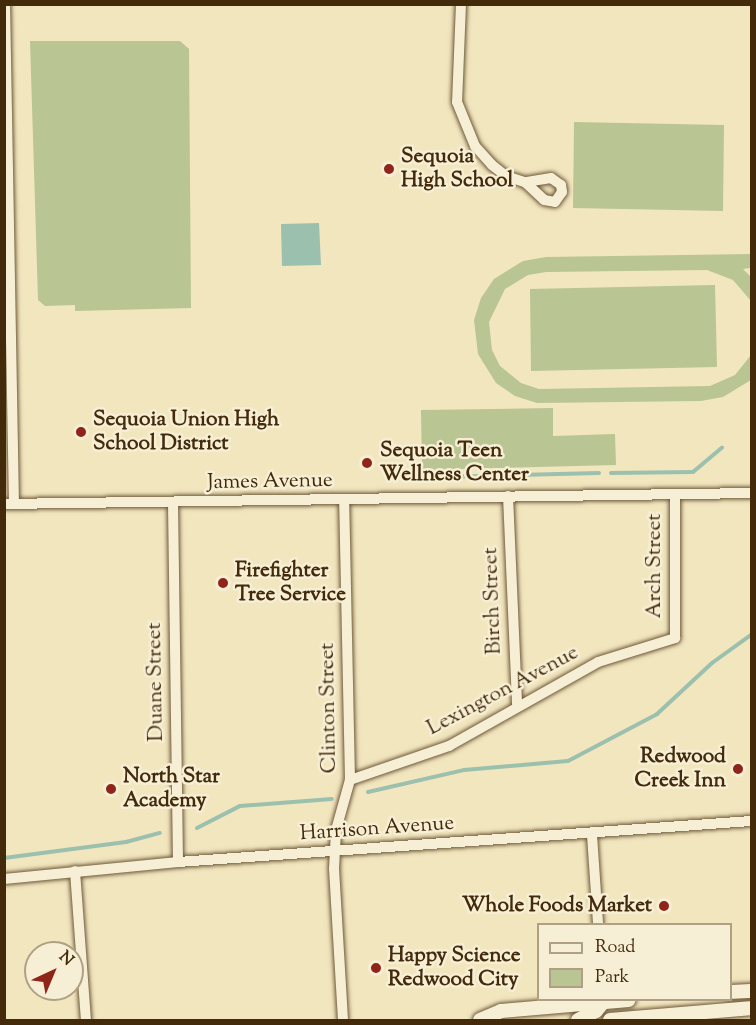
<!DOCTYPE html>
<style>
body{margin:0}
#map{position:relative;width:756px;height:1025px;overflow:hidden;background:#f2e6bf;font-family:"Sorts Mill Goudy",serif}
div>[style]{position:absolute}
[style*='--x']{left:calc(var(--x)*1px);top:calc(var(--y)*1px);width:calc(var(--w)*1px);rotate:calc(var(--a)*1deg)}
.green>*{inset:0;background:#b9c592}
.water>*{inset:0;background:#9cc0ae}
.stream>*{height:4px;margin:-2px;padding:0 2px;transform-origin:2px;border-radius:2px;background:#9cc0ae}
.roads{filter:drop-shadow(0 0 2px #6e5938) drop-shadow(0 0 2px #6e5938)}
.street>*{height:10px;margin:-5px;padding:0 5px;transform-origin:5px;border-radius:5px;background:#f7efd5}
.secondary>*{height:14px;margin:-7px;padding:0 7px;transform-origin:7px;border-radius:7px;background:#f7efd5}
.dots>*{width:16px;height:16px;translate:-50% -50%;box-sizing:border-box;border:3px solid #f7efd5;border-radius:50%}
span{translate:-50% -50%;white-space:nowrap;text-align:center;line-height:1.15;-webkit-text-stroke:5px #f7efd5;paint-order:stroke}
.poi-label{font-size:21px;color:#422a0b;font-weight:700}
.left{translate:0 -50%;text-align:left}
.right{translate:-100% -50%;text-align:right}
.street-label{font-size:21px;color:#422a0b}
.frame{position:absolute;inset:0;border:6px solid #422a0b;pointer-events:none}
.legend{position:absolute;left:537px;top:923px;width:195px;height:78px;box-sizing:border-box;background:#f7efd5;border:2px solid #afa084;margin:0;padding:8px 10px;list-style:none;font-size:18px;color:#422a0b}
.legend li{display:flex;align-items:center;gap:12px;height:30px}
.legend b{width:30px;border:2px solid #afa084}
.north{position:absolute;left:24px;top:941px;width:60px;height:60px;box-sizing:border-box;background:#f7efd5;border:2px solid #afa084;border-radius:50%;rotate:44deg;font-size:16px;font-weight:700;line-height:24px;text-align:center;color:#422a0b}
.north::after{content:'';display:block;margin:auto;width:21px;height:27px;background:#8f2418;clip-path:polygon(50% 0,100% 100%,50% 72%,0 100%)}
</style>
<div id="map">
<div class="green">
<i style="clip-path:polygon(30px 41px,180px 41px,189px 49px,191px 308px,75px 311px,75px 305px,45px 306px,38px 300px)"></i>
<i style="clip-path:polygon(574px 122px,724px 125px,723px 211px,573px 208px)"></i>
<i style="clip-path:polygon(751px 254px,751px 268px,743px 269px,751px 277px,751px 301px,733px 280px,707px 270px,546px 272px,528px 275px,505px 289px,489px 322px,492px 350px,500px 366px,521px 383px,539px 389px,710px 386px,735px 375px,751px 355px,751px 380px,723px 397px,701px 401px,537px 403px,515px 396px,496px 383px,478px 354px,474px 320px,481px 298px,494px 279px,523px 261px,546px 257px)"></i>
<i style="clip-path:polygon(715px 285px,717px 367px,531px 371px,530px 289px)"></i>
<i style="clip-path:polygon(553px 408px,553px 436px,615px 434px,616px 465px,422px 470px,421px 410px)"></i>
</div>
<div class="water">
<i style="clip-path:polygon(319px 223px,321px 265px,282px 266px,281px 224px)"></i>
</div>
<div class="stream">
<i style="--x:611;--y:473;--w:82;--a:-0.7"></i>
<i style="--x:693;--y:472;--w:38;--a:-40"></i>
<i style="--x:442;--y:477;--w:157;--a:-1.5"></i>
<i style="--x:368;--y:792;--w:98;--a:-12.9"></i>
<i style="--x:464;--y:770;--w:104;--a:-4.9"></i>
<i style="--x:568;--y:761;--w:101;--a:-27.8"></i>
<i style="--x:657;--y:714;--w:75;--a:-42.8"></i>
<i style="--x:712;--y:663;--w:49;--a:-35.9"></i>
<i style="--x:197;--y:828;--w:48;--a:-27.1"></i>
<i style="--x:240;--y:806;--w:92;--a:-4.4"></i>
<i style="--x:4;--y:858;--w:123;--a:-7.5"></i>
<i style="--x:126;--y:842;--w:35;--a:-15"></i>
</div>
<div class="roads">
<div class="street">
<i style="--x:5;--y:4;--w:500;--a:88.97"></i>
<i style="--x:461;--y:4;--w:98;--a:92.3"></i>
<i style="--x:457;--y:102;--w:48;--a:67.8"></i>
<i style="--x:475;--y:146;--w:25;--a:48"></i>
<i style="--x:492;--y:165;--w:18;--a:38"></i>
<i style="--x:506;--y:176;--w:20;--a:18"></i>
<i style="--x:525;--y:182;--w:26;--a:43"></i>
<i style="--x:544;--y:200;--w:11;--a:10"></i>
<i style="--x:555;--y:202;--w:12;--a:-55"></i>
<i style="--x:562;--y:192;--w:7;--a:-98"></i>
<i style="--x:561;--y:185;--w:12;--a:-145"></i>
<i style="--x:551;--y:178;--w:26;--a:171"></i>
<i style="--x:508;--y:496;--w:209;--a:87.5"></i>
<i style="--x:173;--y:503;--w:359;--a:89.2"></i>
<i style="--x:4;--y:504;--w:748;--a:-0.84"></i>
<i style="--x:350;--y:780;--w:105;--a:-19"></i>
<i style="--x:449;--y:746;--w:171;--a:-29.4"></i>
<i style="--x:598;--y:662;--w:81;--a:-17.3"></i>
<i style="--x:675;--y:638;--w:144;--a:-90"></i>
<i style="--x:592;--y:835;--w:89;--a:86.1"></i>
<i style="--x:75;--y:871;--w:149;--a:85.8"></i>
<i style="--x:4;--y:879;--w:175;--a:-5.6"></i>
<i style="--x:178;--y:862;--w:575;--a:-4.09"></i>
<i style="--x:343;--y:1020;--w:151;--a:-93.4"></i>
<i style="--x:334;--y:869;--w:39;--a:-87"></i>
<i style="--x:336;--y:830;--w:52;--a:-74.4"></i>
<i style="--x:350;--y:780;--w:280;--a:-91.2"></i>
</div>
<div class="secondary">
<i style="--x:730;--y:992;--w:22;--a:-3"></i>
<i style="--x:480;--y:1020;--w:23;--a:-23"></i>
<i style="--x:501;--y:1011;--w:128;--a:-4.9"></i>
<i style="--x:578;--y:1020;--w:20;--a:-27"></i>
<i style="--x:596;--y:1011;--w:13;--a:-51"></i>
<i style="--x:610;--y:1020;--w:143;--a:-4.8"></i>
</div>
</div>
<div class="dots">
<i style="left:389px;top:169px;background:#8f2418"></i>
<i style="left:81px;top:432px;background:#8f2418"></i>
<i style="left:367px;top:463px;background:#8f2418"></i>
<i style="left:223px;top:583px;background:#8f2418"></i>
<i style="left:738px;top:769px;background:#8f2418"></i>
<i style="left:111px;top:789px;background:#8f2418"></i>
<i style="left:664px;top:906px;background:#8f2418"></i>
<i style="left:376px;top:968px;background:#8f2418"></i>
</div>
<div class="poi-label">
<span class="left" style="left:401px;top:169px">Sequoia<br>High School</span>
<span class="left" style="left:93px;top:432px">Sequoia Union High<br>School District</span>
<span class="left" style="left:380px;top:463px">Sequoia Teen<br>Wellness Center</span>
<span class="left" style="left:235px;top:583px">Firefighter<br>Tree Service</span>
<span class="right" style="left:726px;top:769px">Redwood<br>Creek Inn</span>
<span class="left" style="left:123px;top:789px">North Star<br>Academy</span>
<span class="right" style="left:652px;top:906px">Whole Foods Market</span>
<span class="left" style="left:388px;top:968px">Happy Science<br>Redwood City</span>
</div>
<div class="street-label">
<span style="left:270px;top:482px;rotate:-1deg">James Avenue</span>
<span style="left:655px;top:566px;rotate:-90deg">Arch Street</span>
<span style="left:493px;top:601px;rotate:-92deg">Birch Street</span>
<span style="left:156px;top:682px;rotate:-91deg">Duane Street</span>
<span style="left:503px;top:691px;rotate:-28deg">Lexington Avenue</span>
<span style="left:329px;top:708px;rotate:-91deg">Clinton Street</span>
<span style="left:377px;top:829px;rotate:-4deg">Harrison Avenue</span>
</div>
<div class="frame"></div>
<ul class="legend">
<li><b style="height:8px;background:#f7efd5"></b>Road</li>
<li><b style="height:16px;background:#b9c592"></b>Park</li>
</ul>
<div class="north">N</div>
</div>
